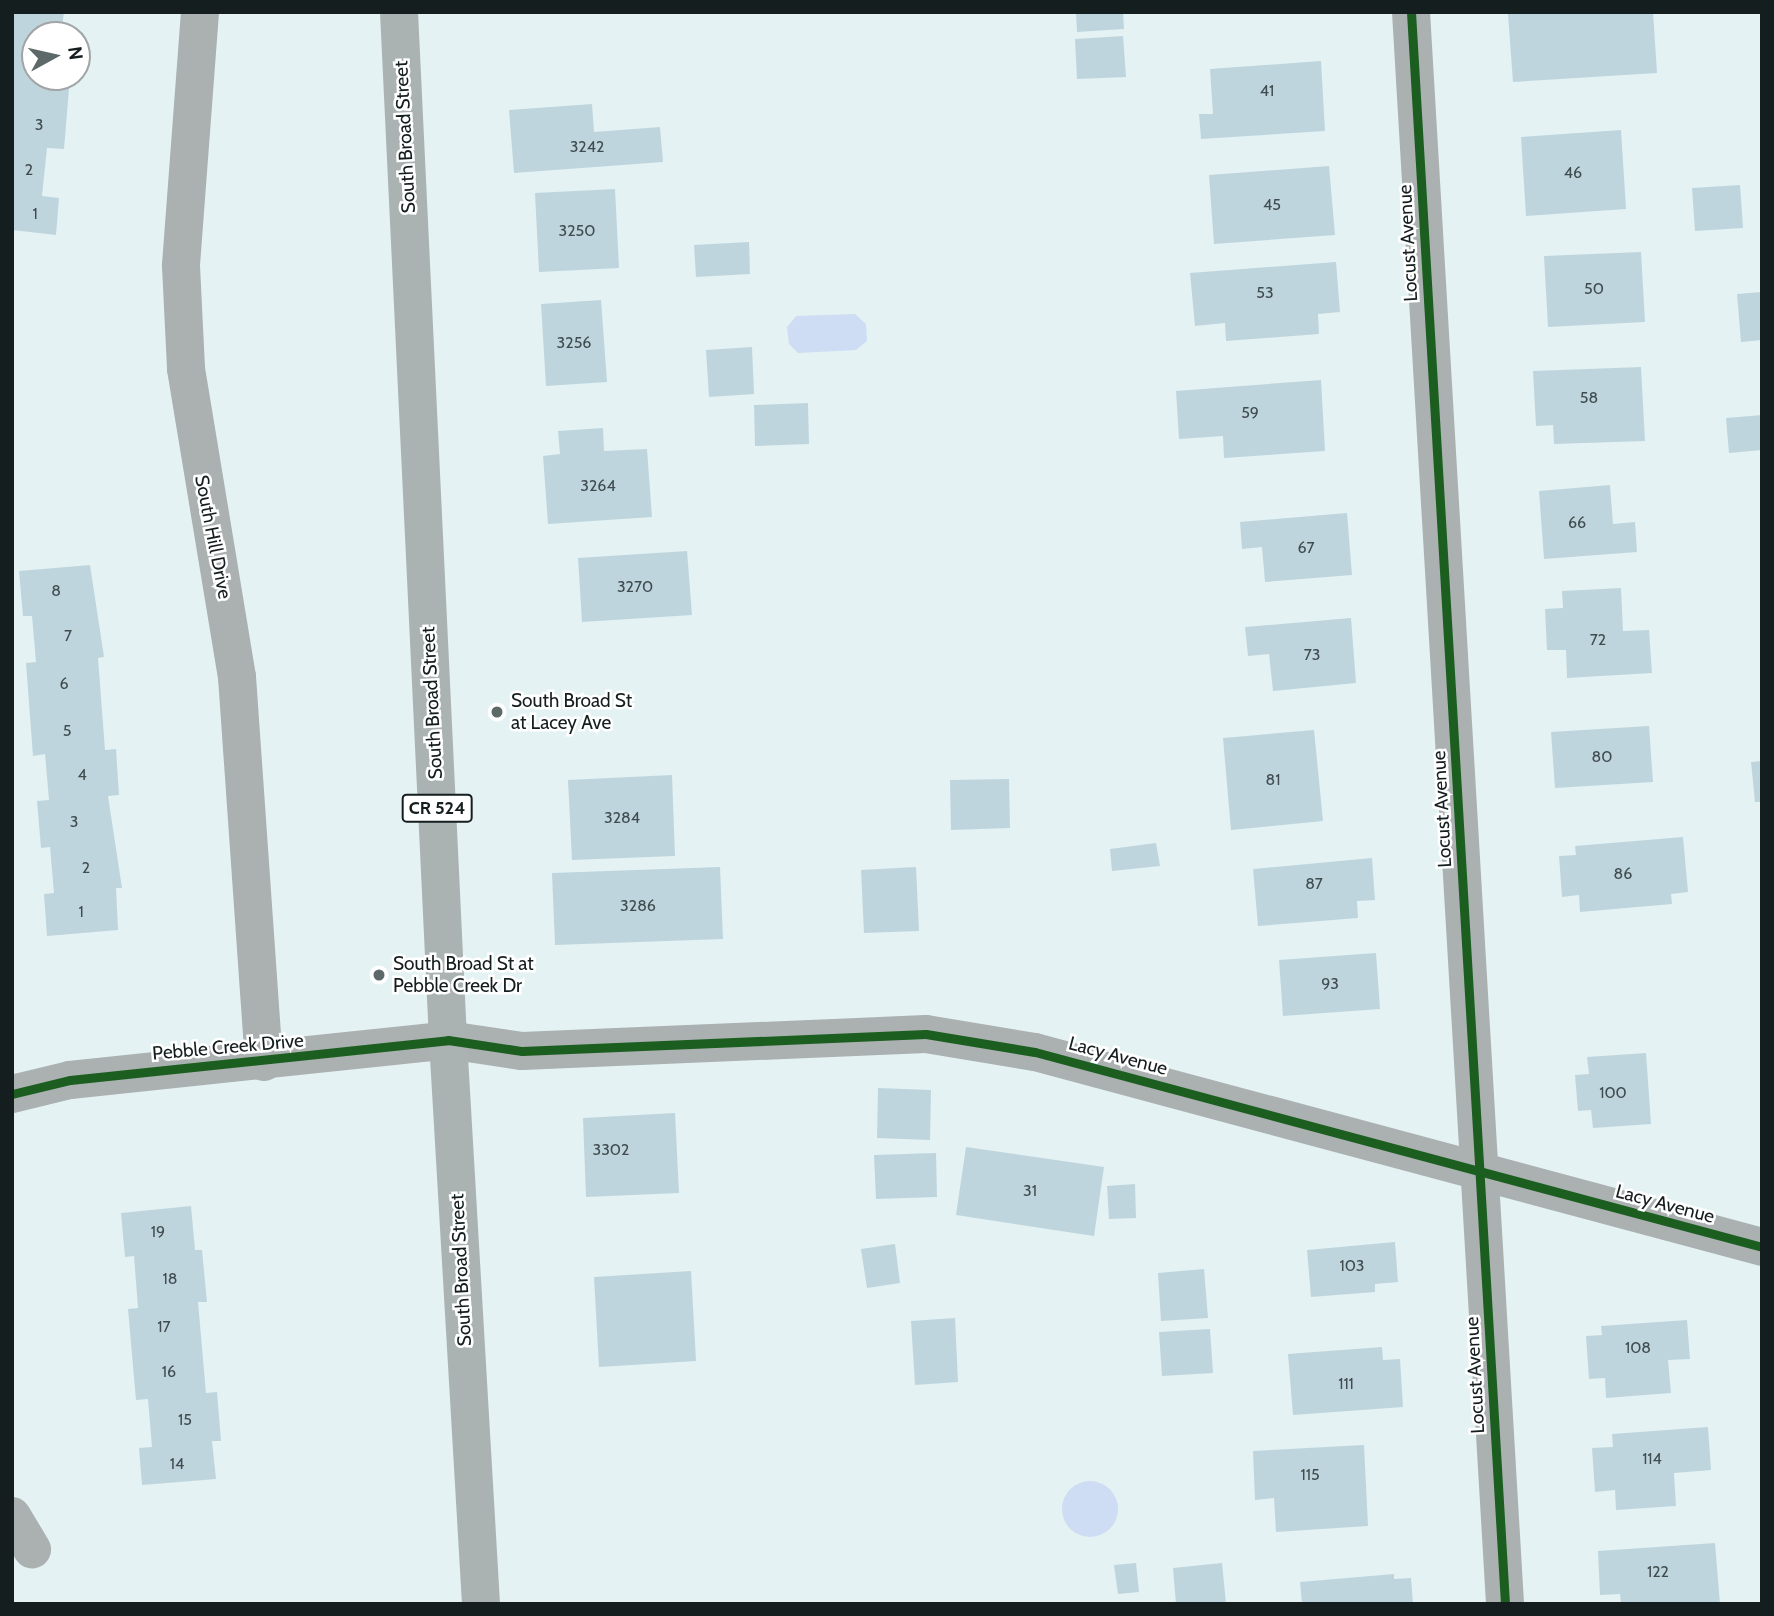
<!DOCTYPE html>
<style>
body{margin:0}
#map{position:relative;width:1774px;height:1616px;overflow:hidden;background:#e4f2f3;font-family:Cabin,sans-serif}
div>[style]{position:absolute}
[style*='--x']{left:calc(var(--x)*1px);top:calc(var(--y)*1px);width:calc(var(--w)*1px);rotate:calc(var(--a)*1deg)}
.water>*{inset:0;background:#cedcf4}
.round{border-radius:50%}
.building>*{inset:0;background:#bfd5de}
.minor>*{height:38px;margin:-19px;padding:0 19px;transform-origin:19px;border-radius:19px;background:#aab1b0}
.primary>*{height:38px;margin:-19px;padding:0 19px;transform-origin:19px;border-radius:19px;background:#aab3b2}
.cycleway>*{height:9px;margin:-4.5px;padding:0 4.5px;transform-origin:4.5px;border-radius:4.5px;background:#1b5e20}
.dots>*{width:19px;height:19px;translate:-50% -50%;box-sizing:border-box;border:4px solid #fff;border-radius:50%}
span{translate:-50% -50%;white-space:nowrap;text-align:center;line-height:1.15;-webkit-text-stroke:5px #fff;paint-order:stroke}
.number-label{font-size:16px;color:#404c4f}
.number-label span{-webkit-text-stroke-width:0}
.shield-label span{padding:2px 5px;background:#fff;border:2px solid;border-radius:5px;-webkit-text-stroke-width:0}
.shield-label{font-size:18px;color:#151e1f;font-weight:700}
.street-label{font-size:19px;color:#151e1f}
.poi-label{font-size:19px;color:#151e1f}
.left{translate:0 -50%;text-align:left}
.frame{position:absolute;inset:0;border:14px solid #151e1f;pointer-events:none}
.north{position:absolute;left:21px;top:21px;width:70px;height:70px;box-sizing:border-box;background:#fff;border:2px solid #a1a5a5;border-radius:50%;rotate:82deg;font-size:19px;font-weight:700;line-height:28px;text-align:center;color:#151e1f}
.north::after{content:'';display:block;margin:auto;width:24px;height:32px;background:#5d6869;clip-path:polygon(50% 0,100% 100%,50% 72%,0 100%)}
</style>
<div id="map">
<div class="water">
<i style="clip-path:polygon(855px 314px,866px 324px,867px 341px,856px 350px,798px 353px,789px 344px,787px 327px,796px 316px)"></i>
<i class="round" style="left:1062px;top:1481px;width:56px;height:56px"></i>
</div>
<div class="building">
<i style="clip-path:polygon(12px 12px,64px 12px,61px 35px,35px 35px,35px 77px,70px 77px,64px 149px,47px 148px,42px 196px,59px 198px,56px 235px,12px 230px)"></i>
<i style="clip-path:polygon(1076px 12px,1123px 12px,1124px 29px,1077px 32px)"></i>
<i style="clip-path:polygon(1653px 12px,1657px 73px,1513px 82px,1508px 14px)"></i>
<i style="clip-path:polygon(1123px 36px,1126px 77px,1077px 79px,1075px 39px)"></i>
<i style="clip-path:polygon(1321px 61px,1325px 131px,1201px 139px,1199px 114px,1213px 114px,1210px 69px)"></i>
<i style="clip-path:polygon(592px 104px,594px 132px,660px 127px,663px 162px,514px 173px,509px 110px)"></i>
<i style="clip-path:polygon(1621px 130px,1626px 209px,1526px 216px,1521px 137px)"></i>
<i style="clip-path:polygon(1329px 166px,1335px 235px,1214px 244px,1209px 175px)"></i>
<i style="clip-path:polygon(1740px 185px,1743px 228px,1695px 231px,1692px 188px)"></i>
<i style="clip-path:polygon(615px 189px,619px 268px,539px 272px,535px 193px)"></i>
<i style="clip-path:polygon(749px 242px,750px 274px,696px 277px,694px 245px)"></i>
<i style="clip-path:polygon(1641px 252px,1645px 322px,1548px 327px,1544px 256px)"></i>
<i style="clip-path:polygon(1336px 262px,1340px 312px,1318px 314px,1319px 334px,1226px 341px,1225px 323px,1195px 326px,1190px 273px)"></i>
<i style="clip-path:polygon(1762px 292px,1762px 340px,1741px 342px,1737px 294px)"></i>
<i style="clip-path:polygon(601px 300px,607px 382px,546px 386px,541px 304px)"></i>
<i style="clip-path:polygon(752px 347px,754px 394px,709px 397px,706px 350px)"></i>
<i style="clip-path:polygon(1641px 367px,1645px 441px,1554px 444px,1553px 425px,1536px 426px,1533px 371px)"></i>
<i style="clip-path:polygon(1321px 380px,1325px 451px,1224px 458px,1223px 436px,1179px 439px,1176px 391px)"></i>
<i style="clip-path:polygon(808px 403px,809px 444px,755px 446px,754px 405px)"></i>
<i style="clip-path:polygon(1762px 415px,1762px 450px,1729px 453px,1726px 418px)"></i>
<i style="clip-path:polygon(603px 428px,604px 451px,647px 449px,652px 517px,548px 524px,543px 456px,560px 454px,558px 431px)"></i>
<i style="clip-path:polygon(1610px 485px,1613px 524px,1635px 522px,1637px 552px,1544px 559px,1539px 491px)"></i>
<i style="clip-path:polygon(1347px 513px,1352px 575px,1265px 582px,1262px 547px,1242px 549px,1240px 522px)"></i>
<i style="clip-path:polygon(687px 551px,692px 615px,582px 622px,578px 558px)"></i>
<i style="clip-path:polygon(90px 565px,104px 657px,98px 658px,105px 750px,116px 749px,119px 795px,108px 796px,122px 888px,116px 888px,118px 930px,47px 936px,44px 894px,54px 893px,50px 847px,41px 848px,37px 801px,49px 800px,45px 754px,33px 756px,26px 663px,36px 662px,32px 616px,23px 616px,19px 571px)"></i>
<i style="clip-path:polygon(1621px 588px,1623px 631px,1649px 630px,1652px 673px,1567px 678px,1566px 650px,1547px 650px,1545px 609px,1563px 608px,1562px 591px)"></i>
<i style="clip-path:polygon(1351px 618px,1356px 683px,1273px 691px,1269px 654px,1248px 656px,1245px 627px)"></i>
<i style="clip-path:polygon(1649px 726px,1653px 782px,1555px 788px,1551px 732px)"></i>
<i style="clip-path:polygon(1314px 730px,1323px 821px,1231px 830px,1223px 738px)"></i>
<i style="clip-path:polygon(1762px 761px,1762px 802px,1755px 802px,1751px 762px)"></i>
<i style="clip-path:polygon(672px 775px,675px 856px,572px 860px,568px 780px)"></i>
<i style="clip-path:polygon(1009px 779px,1010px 828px,951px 830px,950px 780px)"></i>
<i style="clip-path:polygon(1683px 837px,1688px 892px,1671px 894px,1672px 904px,1580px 912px,1579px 895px,1562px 897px,1559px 856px,1576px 855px,1575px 846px)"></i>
<i style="clip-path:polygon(1156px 843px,1160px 866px,1112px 871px,1110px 849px)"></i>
<i style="clip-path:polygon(1372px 858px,1375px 900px,1357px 901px,1358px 918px,1258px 926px,1253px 869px)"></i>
<i style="clip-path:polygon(720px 867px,723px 939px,555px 945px,552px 873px)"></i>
<i style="clip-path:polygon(916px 867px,919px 931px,864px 933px,861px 870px)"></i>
<i style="clip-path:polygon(1376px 953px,1380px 1009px,1283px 1016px,1279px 960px)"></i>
<i style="clip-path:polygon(1646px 1053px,1651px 1124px,1593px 1128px,1591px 1110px,1578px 1111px,1575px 1075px,1589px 1074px,1587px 1057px)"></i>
<i style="clip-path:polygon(878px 1088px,931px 1090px,930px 1140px,877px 1138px)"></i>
<i style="clip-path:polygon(675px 1113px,679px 1193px,586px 1197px,583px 1118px)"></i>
<i style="clip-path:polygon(966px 1147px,1104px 1167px,1094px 1236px,956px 1215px)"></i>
<i style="clip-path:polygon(936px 1153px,937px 1197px,876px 1199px,874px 1155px)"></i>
<i style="clip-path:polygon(1135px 1184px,1136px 1218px,1109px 1219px,1107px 1186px)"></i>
<i style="clip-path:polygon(191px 1206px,195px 1250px,202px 1250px,207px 1302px,198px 1302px,206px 1393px,217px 1392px,221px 1441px,212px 1441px,216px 1479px,142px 1485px,139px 1448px,152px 1447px,148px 1399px,136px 1400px,128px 1309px,138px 1308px,134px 1256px,125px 1257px,121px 1213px)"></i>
<i style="clip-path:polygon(1395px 1242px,1398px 1282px,1375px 1284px,1375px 1292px,1311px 1297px,1307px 1250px)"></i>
<i style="clip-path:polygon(895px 1244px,900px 1283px,867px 1288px,861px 1249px)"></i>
<i style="clip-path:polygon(1204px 1269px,1208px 1318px,1161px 1321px,1158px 1273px)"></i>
<i style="clip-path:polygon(691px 1271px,696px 1361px,599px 1367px,594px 1277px)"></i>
<i style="clip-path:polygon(955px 1318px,958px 1382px,915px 1385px,911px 1321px)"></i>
<i style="clip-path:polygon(1687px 1320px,1690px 1359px,1668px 1360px,1671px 1393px,1606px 1398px,1605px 1378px,1589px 1379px,1586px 1336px,1602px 1335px,1601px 1326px)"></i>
<i style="clip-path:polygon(1210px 1329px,1213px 1373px,1162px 1376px,1159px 1332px)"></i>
<i style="clip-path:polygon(1382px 1347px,1383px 1360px,1400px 1359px,1403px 1407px,1293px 1415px,1288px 1354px)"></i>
<i style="clip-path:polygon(1708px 1427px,1711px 1470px,1674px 1473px,1676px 1506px,1616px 1510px,1615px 1490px,1595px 1492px,1592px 1448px,1613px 1447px,1612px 1434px)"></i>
<i style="clip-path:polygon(1364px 1445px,1368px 1526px,1276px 1532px,1274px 1498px,1255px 1500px,1253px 1451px)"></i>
<i style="clip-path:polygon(1715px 1543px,1720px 1604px,1621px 1604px,1620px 1594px,1600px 1595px,1598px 1551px)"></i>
<i style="clip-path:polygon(1136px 1563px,1139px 1592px,1118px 1594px,1114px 1565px)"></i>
<i style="clip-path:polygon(1222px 1563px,1226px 1604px,1176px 1604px,1173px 1568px)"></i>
<i style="clip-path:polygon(1394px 1574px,1394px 1579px,1411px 1578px,1413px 1604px,1302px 1604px,1300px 1582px)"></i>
</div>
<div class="minor">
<i style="--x:200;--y:12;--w:255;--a:94.3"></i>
<i style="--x:181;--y:266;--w:103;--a:87.2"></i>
<i style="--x:186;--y:369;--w:312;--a:80.6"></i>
<i style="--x:237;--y:677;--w:386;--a:86"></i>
<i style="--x:1411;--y:12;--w:1595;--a:86.62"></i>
<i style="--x:12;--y:1094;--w:60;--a:-13.6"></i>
<i style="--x:70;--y:1080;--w:380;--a:-6"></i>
<i style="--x:448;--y:1040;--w:75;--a:8.5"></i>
<i style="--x:522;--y:1051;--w:404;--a:-2.4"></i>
<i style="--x:926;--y:1034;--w:110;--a:9.4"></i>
<i style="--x:1035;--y:1052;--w:753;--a:15.01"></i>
<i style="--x:12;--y:1516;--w:39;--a:59"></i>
</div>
<div class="primary">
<i style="--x:399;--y:12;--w:1029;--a:87.27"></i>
<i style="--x:448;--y:1040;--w:565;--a:86.65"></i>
</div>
<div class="cycleway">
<i style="--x:1411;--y:12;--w:1595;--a:86.62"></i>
<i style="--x:12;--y:1094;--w:60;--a:-13.6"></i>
<i style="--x:70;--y:1080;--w:380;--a:-6"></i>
<i style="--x:448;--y:1040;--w:75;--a:8.5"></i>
<i style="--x:522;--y:1051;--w:404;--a:-2.4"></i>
<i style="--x:926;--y:1034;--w:110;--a:9.4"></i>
<i style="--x:1035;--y:1052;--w:753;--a:15.01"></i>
</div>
<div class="dots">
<i style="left:497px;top:712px;background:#5d6869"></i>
<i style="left:379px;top:975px;background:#5d6869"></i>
</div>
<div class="number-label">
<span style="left:1267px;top:91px">41</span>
<span style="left:39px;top:125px">3</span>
<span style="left:587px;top:147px">3242</span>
<span style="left:29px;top:170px">2</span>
<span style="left:1573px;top:173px">46</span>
<span style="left:1272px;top:205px">45</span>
<span style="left:35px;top:214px">1</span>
<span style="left:577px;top:231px">3250</span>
<span style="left:1594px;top:289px">50</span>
<span style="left:1265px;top:293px">53</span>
<span style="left:574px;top:343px">3256</span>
<span style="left:1589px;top:398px">58</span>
<span style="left:1250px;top:413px">59</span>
<span style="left:598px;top:486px">3264</span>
<span style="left:1577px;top:523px">66</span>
<span style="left:1306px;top:548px">67</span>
<span style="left:635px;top:587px">3270</span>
<span style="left:56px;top:591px">8</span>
<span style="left:68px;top:636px">7</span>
<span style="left:1598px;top:640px">72</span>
<span style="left:1312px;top:655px">73</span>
<span style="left:64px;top:684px">6</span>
<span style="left:67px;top:731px">5</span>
<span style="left:1602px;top:757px">80</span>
<span style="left:82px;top:775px">4</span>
<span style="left:1273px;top:780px">81</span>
<span style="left:622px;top:818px">3284</span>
<span style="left:74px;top:822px">3</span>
<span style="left:86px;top:868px">2</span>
<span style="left:1623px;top:874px">86</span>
<span style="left:1314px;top:884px">87</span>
<span style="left:638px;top:906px">3286</span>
<span style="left:81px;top:912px">1</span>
<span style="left:1330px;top:984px">93</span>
<span style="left:1613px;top:1093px">100</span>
<span style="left:611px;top:1150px">3302</span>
<span style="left:1030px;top:1191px">31</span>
<span style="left:158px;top:1232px">19</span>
<span style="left:1352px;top:1266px">103</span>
<span style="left:170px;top:1279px">18</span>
<span style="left:164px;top:1327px">17</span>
<span style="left:1638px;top:1348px">108</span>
<span style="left:169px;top:1372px">16</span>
<span style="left:1346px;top:1384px">111</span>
<span style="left:185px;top:1420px">15</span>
<span style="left:1652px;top:1459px">114</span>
<span style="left:177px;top:1464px">14</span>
<span style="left:1310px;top:1475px">115</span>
<span style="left:1658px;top:1572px">122</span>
</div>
<div class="shield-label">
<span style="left:437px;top:808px">CR 524</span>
</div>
<div class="street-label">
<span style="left:405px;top:137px;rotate:-93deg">South Broad Street</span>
<span style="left:1408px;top:243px;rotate:-93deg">Locust Avenue</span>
<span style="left:213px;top:537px;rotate:79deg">South Hill Drive</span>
<span style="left:432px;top:703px;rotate:-93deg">South Broad Street</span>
<span style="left:1442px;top:809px;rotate:-93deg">Locust Avenue</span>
<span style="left:228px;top:1047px;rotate:-5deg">Pebble Creek Drive</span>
<span style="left:1118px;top:1056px;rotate:15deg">Lacy Avenue</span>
<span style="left:1665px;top:1204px;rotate:15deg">Lacy Avenue</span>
<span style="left:461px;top:1270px;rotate:-93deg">South Broad Street</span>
<span style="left:1475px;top:1375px;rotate:-93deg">Locust Avenue</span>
</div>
<div class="poi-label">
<span class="left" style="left:511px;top:712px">South Broad St<br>at Lacey Ave</span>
<span class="left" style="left:393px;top:975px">South Broad St at<br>Pebble Creek Dr</span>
</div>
<div class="frame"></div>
<div class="north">N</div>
</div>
